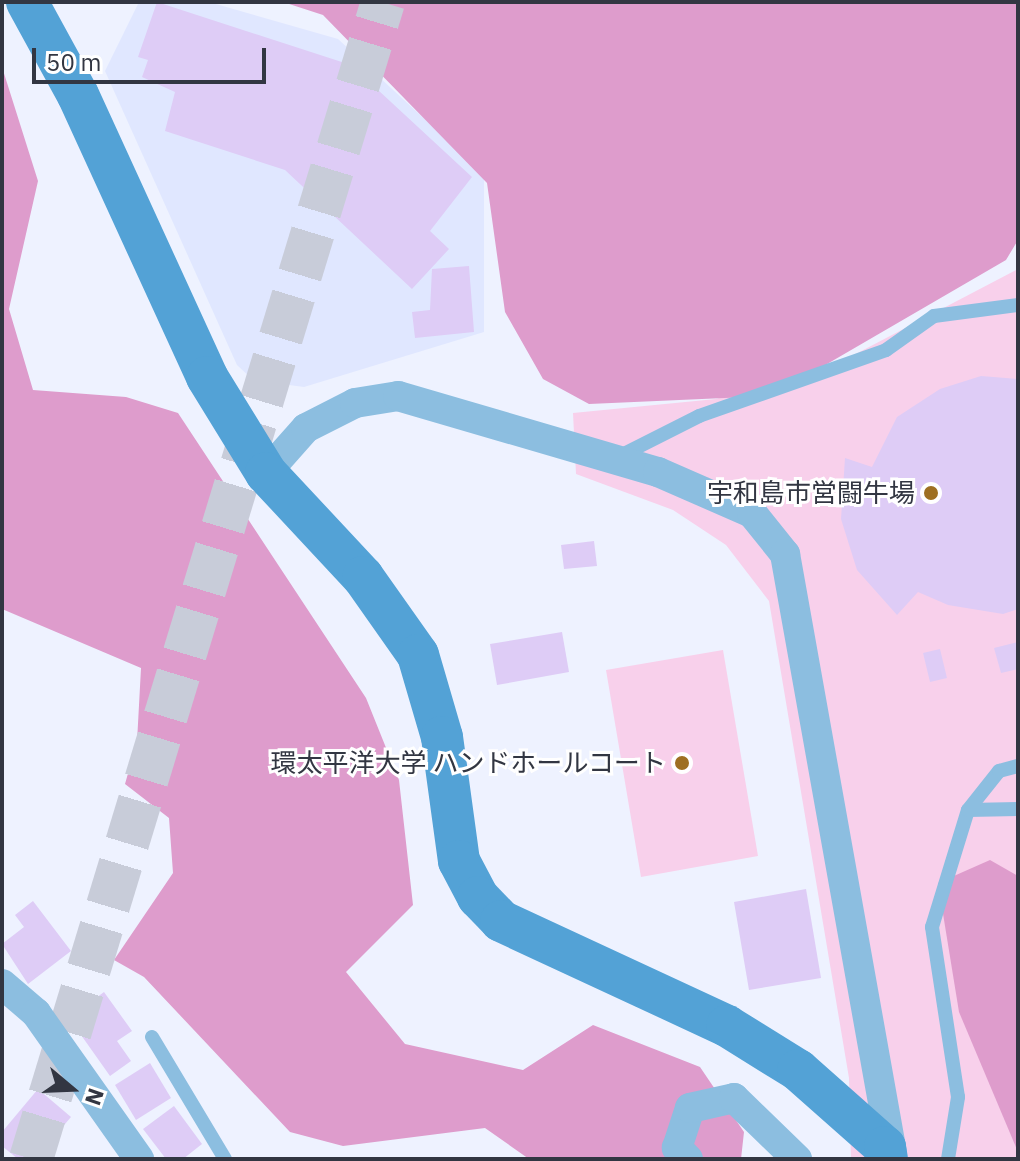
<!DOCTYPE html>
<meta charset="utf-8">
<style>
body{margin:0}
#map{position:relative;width:1020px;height:1161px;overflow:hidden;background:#eef2ff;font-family:"IBM Plex Sans","Noto Sans JP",sans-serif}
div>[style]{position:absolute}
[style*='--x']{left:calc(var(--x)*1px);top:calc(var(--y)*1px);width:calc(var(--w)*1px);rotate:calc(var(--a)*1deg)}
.built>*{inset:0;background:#e0e7ff}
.green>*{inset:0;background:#f8d0eb}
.forest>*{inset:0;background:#de9ccc}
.building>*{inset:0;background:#deccf6}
.highway-tunnel>*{height:44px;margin-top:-22px;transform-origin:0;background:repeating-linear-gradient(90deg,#c8ccd9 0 44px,transparent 0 66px)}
.lane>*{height:14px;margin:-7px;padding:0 7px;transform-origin:7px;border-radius:7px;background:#8cbee0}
.street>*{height:30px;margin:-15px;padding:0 15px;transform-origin:15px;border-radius:15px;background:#8cbee0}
.secondary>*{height:42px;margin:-21px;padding:0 21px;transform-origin:21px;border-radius:21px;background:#53a2d6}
.dots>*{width:22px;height:22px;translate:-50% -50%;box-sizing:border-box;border:4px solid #fff;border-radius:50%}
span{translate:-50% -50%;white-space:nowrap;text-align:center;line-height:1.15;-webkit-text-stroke:6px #fff;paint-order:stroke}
.poi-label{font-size:26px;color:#323642}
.right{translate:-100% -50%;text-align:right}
.frame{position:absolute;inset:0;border:4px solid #323642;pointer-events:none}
.north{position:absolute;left:32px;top:1049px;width:80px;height:80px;-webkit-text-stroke:6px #fff;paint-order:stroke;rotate:109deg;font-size:22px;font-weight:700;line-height:32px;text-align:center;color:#323642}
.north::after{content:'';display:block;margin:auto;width:28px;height:36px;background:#323642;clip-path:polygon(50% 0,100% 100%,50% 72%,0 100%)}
.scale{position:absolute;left:32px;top:48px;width:234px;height:36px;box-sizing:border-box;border:4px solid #323642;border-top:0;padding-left:10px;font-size:24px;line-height:28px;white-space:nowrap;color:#323642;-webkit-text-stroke:6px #fff;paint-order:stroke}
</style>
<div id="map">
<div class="built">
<i style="clip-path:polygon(139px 2px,209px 2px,338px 39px,484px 174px,484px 332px,304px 387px,253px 380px,237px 365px,105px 71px)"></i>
</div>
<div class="green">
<i style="clip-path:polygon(1018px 269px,1018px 1159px,851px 1159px,849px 1078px,769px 601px,726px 545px,673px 510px,576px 474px,573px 413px,716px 399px,848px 358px)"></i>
<i style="clip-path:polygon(723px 650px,758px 856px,641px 877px,606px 670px)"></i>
</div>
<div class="forest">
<i style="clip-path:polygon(283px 2px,1018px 2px,1018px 240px,1006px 260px,772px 396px,589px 404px,543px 379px,505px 312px,487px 183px,323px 15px)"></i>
<i style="clip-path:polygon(2px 67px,38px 181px,9px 309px,33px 390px,126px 397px,178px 413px,366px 698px,399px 780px,413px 905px,346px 972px,405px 1044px,523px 1070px,593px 1025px,700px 1067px,744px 1132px,741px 1159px,529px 1159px,485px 1128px,343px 1146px,290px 1132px,144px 977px,114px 960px,173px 873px,169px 818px,125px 784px,137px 742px,141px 668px,2px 609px)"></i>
<i style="clip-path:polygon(990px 860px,1018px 876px,1018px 1152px,959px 1012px,938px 883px)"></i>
</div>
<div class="building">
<i style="clip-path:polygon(157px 2px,351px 65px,472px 177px,430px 231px,449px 249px,412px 289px,285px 170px,165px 131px,175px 92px,142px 77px,148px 60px,138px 57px)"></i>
<i style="clip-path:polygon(469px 266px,474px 332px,415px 338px,412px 312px,430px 310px,432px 269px)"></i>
<i style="clip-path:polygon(981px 376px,1018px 379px,1018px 609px,1003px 614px,948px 605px,918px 592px,897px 615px,857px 570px,841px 519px,845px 458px,872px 467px,897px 417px,940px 389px)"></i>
<i style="clip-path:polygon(594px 541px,597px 566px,564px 569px,561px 545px)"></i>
<i style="clip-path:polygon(562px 632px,569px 672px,497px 685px,490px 644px)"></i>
<i style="clip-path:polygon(1018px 642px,1018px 669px,1001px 673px,994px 648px)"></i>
<i style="clip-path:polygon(940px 649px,947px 678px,930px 682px,923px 653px)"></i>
<i style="clip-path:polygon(806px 889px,821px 978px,749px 990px,734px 902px)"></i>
<i style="clip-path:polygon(33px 901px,71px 951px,28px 984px,2px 944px,24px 927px,15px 915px)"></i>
<i style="clip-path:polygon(104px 992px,132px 1031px,117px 1041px,131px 1061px,110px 1076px,69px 1018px)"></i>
<i style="clip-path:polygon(150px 1063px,171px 1098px,136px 1120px,115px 1085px)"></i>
<i style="clip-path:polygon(38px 1089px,71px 1117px,35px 1159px,18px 1159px,2px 1146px,2px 1132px)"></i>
<i style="clip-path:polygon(174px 1106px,202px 1144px,183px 1159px,166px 1159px,143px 1129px)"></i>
</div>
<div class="highway-tunnel">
<i style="--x:31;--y:1159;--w:1209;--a:-73.08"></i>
</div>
<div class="lane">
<i style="--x:618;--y:457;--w:91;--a:-26.8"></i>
<i style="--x:699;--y:416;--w:198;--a:-19.4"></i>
<i style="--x:886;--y:350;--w:59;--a:-35.3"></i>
<i style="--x:934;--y:316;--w:85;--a:-7.5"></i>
<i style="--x:968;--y:810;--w:50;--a:-1.1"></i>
<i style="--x:152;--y:1037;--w:142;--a:59.1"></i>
<i style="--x:948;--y:1159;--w:63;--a:-80.8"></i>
<i style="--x:958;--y:1097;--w:172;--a:-98.7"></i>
<i style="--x:932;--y:927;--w:122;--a:-72.9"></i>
<i style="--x:968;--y:810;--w:50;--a:-51.5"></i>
<i style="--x:999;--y:771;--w:20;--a:-15"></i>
</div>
<div class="street">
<i style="--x:266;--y:473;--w:60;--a:-48.4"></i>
<i style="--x:306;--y:428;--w:55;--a:-27"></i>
<i style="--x:355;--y:403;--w:44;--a:-9.2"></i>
<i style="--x:398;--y:396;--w:271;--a:16.3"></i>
<i style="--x:658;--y:472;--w:103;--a:23.6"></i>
<i style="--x:752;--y:513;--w:53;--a:51.2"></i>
<i style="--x:785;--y:554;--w:608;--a:79.87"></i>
<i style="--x:2;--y:984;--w:45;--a:40.5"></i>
<i style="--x:36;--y:1013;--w:179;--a:54.8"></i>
<i style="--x:688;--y:1159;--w:16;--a:-135"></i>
<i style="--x:677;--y:1148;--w:42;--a:-72"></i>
<i style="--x:690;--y:1108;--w:45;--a:-12.8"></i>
<i style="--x:734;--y:1098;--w:88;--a:44.1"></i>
</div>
<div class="secondary">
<i style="--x:27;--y:2;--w:106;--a:61.3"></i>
<i style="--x:78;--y:95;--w:310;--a:65.4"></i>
<i style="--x:207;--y:377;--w:113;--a:58.4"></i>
<i style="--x:266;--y:473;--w:142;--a:47"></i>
<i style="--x:363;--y:577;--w:95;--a:54.8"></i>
<i style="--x:418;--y:655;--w:85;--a:73.7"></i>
<i style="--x:442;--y:737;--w:125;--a:82.2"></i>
<i style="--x:459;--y:861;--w:41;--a:62.2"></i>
<i style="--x:478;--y:897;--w:33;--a:46"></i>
<i style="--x:501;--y:921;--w:249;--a:24.9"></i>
<i style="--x:727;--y:1026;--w:84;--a:31.8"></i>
<i style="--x:798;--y:1070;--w:116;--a:41.5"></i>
<i style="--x:885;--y:1147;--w:12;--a:81"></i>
</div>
<div class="dots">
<i style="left:931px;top:493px;background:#9e6f21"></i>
<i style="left:682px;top:763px;background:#9e6f21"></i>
</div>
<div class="poi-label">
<span class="right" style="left:915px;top:493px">宇和島市営闘牛場</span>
<span class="right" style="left:666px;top:763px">環太平洋大学 ハンドホールコート</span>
</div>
<div class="frame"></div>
<div class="north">N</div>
<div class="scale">50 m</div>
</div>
